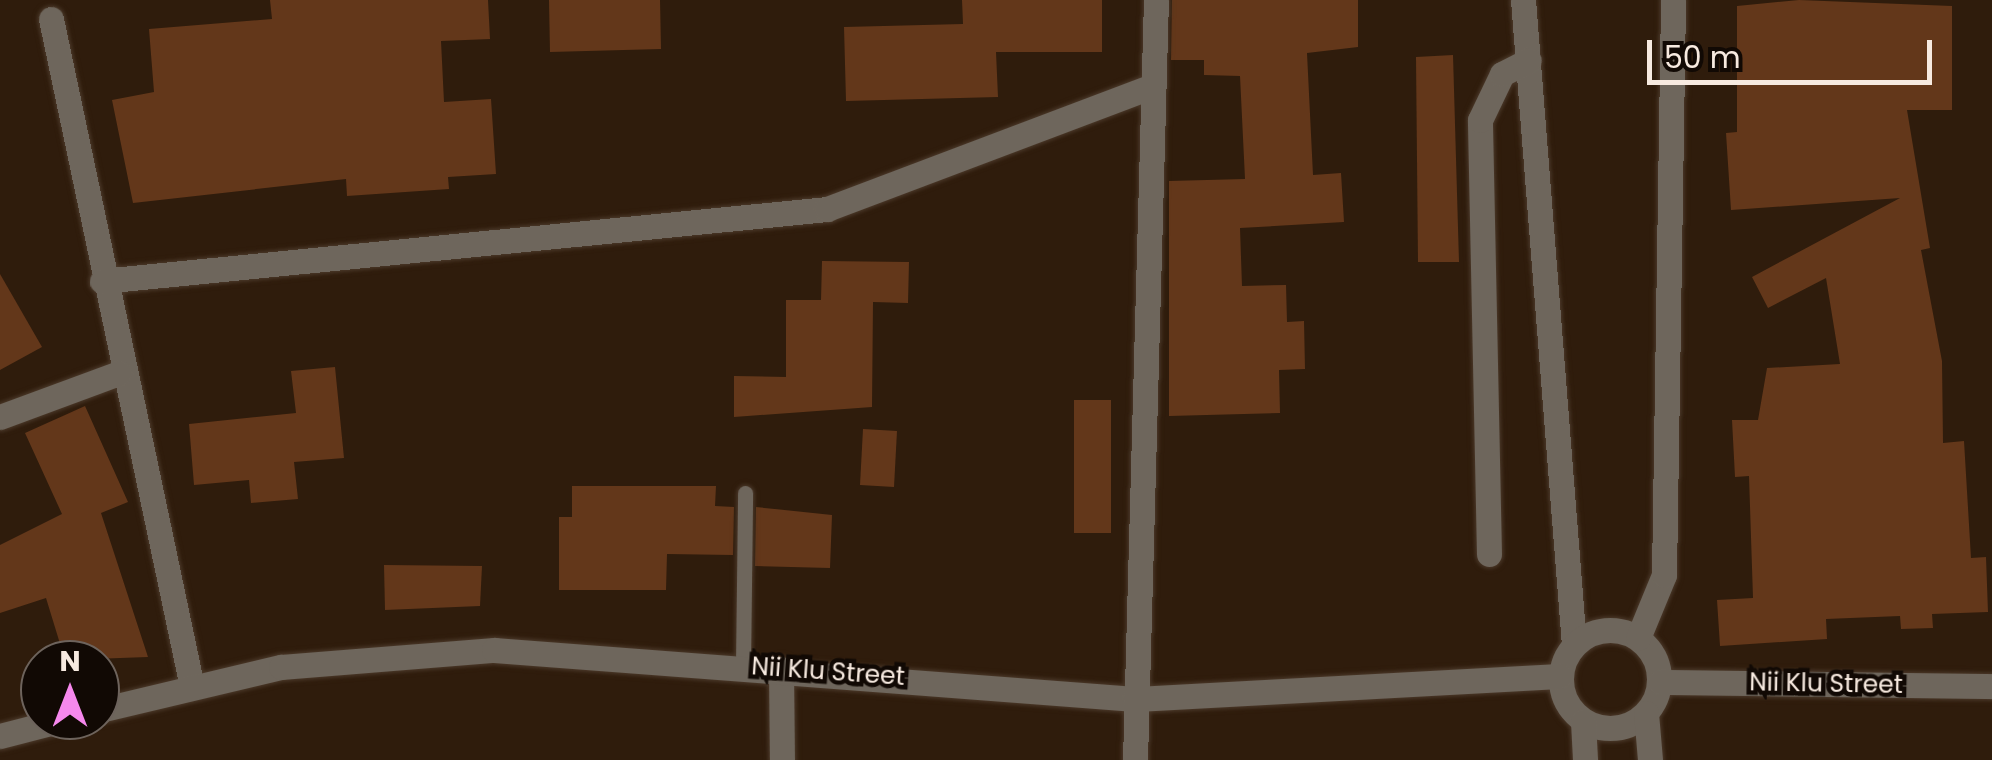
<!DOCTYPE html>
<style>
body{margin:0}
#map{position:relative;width:1992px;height:760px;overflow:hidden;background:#2f1c0c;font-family:Poppins,sans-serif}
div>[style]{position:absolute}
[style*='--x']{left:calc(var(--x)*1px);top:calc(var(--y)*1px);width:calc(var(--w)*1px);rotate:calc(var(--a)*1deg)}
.building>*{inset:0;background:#63371a}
.roads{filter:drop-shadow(0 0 2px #4b392a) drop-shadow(0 0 2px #4b392a)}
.lane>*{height:15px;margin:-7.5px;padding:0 7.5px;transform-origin:7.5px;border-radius:7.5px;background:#6e665c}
.street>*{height:25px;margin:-12.5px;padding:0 12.5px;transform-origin:12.5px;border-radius:12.5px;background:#6e665c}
.street>.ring{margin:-12.5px;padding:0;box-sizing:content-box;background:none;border:25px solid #6e665c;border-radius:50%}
span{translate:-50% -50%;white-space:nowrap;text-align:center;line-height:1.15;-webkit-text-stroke:9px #110904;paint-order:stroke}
.street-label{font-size:25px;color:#f7eae0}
.north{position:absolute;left:20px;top:640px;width:100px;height:100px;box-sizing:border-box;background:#110904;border:2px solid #6d635c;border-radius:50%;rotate:0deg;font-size:28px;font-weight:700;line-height:40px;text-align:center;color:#f7eae0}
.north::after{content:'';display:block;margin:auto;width:35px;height:45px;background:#f688ed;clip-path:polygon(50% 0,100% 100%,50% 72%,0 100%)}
.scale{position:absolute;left:1647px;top:40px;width:285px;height:45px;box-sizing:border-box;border:5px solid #f7eae0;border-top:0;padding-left:12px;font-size:30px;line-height:35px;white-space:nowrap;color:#f7eae0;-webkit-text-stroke:8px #110904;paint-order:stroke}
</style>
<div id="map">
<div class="building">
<i style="clip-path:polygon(270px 0,488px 0,490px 39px,441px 41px,444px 102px,491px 99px,496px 174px,448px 177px,449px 189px,347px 196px,346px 179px,133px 203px,112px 100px,154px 92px,149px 29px,272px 19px)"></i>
<i style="clip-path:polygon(549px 0,660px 0,661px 49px,550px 52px)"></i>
<i style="clip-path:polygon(962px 0,1102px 0,1102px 52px,996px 52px,998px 97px,846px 101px,844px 27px,963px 24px)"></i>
<i style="clip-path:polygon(1172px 0,1358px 0,1358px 47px,1307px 53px,1313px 175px,1341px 173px,1344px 222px,1240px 228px,1242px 286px,1286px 285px,1287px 322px,1304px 321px,1305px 369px,1279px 370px,1280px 413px,1169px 416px,1169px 181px,1245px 179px,1240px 76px,1204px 75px,1204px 60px,1171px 60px)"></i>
<i style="clip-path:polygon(1799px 0,1952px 6px,1952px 110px,1907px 110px,1930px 248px,1921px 250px,1942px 361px,1943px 443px,1964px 441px,1971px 558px,1986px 557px,1988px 612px,1932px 614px,1933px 628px,1901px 629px,1900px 616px,1826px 619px,1827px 639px,1720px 646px,1717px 600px,1753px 598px,1749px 476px,1735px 477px,1732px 420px,1758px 420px,1767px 368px,1840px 364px,1826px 278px,1768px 308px,1752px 277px,1900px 198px,1731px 210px,1726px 133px,1737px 132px,1737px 6px)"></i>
<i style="clip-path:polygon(1453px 55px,1459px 262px,1418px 262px,1416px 57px)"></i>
<i style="clip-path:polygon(822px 261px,909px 262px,908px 303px,873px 302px,872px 407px,734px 417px,734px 376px,786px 377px,786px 300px,821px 300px)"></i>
<i style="clip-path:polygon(0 274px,42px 347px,0 370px)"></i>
<i style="clip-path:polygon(335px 367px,344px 458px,294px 462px,298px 499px,251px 503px,249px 480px,194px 485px,189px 424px,296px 413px,291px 371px)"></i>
<i style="clip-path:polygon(1074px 400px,1111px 400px,1111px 533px,1074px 533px)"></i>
<i style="clip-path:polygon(85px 406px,128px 502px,101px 513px,148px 657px,65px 660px,46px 598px,0 613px,0 545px,62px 514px,25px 433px)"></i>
<i style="clip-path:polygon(863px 429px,897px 431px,894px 487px,860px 485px)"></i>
<i style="clip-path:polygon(572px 486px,716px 486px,715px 506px,734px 507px,733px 555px,667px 554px,666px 590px,559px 590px,559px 517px,572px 517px)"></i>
<i style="clip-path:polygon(756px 507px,832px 515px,830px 568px,755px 566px)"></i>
<i style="clip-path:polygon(384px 565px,482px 566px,480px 606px,385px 610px)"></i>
</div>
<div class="roads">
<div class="lane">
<i style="--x:743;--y:666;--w:173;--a:-89.3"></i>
</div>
<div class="street">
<i style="--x:1523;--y:0;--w:647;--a:85.48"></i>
<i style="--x:51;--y:19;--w:683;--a:78.08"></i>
<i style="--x:102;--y:281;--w:729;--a:-5.67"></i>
<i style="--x:827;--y:209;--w:342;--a:-20.7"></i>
<i style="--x:0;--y:417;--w:127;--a:-20.3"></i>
<i style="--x:1489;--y:554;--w:434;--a:-91.2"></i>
<i style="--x:1480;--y:120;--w:51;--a:-64.4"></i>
<i style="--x:1502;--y:74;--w:30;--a:-27"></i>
<i class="ring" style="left:1561px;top:630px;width:73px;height:73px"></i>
<i style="--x:1638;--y:638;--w:68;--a:-67.6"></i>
<i style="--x:1664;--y:575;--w:575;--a:-89.1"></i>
<i style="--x:781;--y:669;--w:91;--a:89.4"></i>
<i style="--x:1660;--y:682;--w:332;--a:0.7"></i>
<i style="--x:100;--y:710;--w:186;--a:-13.4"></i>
<i style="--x:281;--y:667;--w:214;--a:-4.6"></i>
<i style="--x:494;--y:650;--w:643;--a:4.37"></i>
<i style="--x:1135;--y:699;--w:426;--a:-3.1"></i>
<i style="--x:1646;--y:713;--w:47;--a:85.1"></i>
<i style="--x:1583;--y:721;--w:39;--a:87"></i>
<i style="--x:0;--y:736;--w:64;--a:-14.5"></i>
<i style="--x:1135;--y:760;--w:760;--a:-88.42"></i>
</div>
</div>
<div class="street-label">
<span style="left:828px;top:672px;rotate:4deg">Nii Klu Street</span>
<span style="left:1826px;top:684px;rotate:1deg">Nii Klu Street</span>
</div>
<div class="north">N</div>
<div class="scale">50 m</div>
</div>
